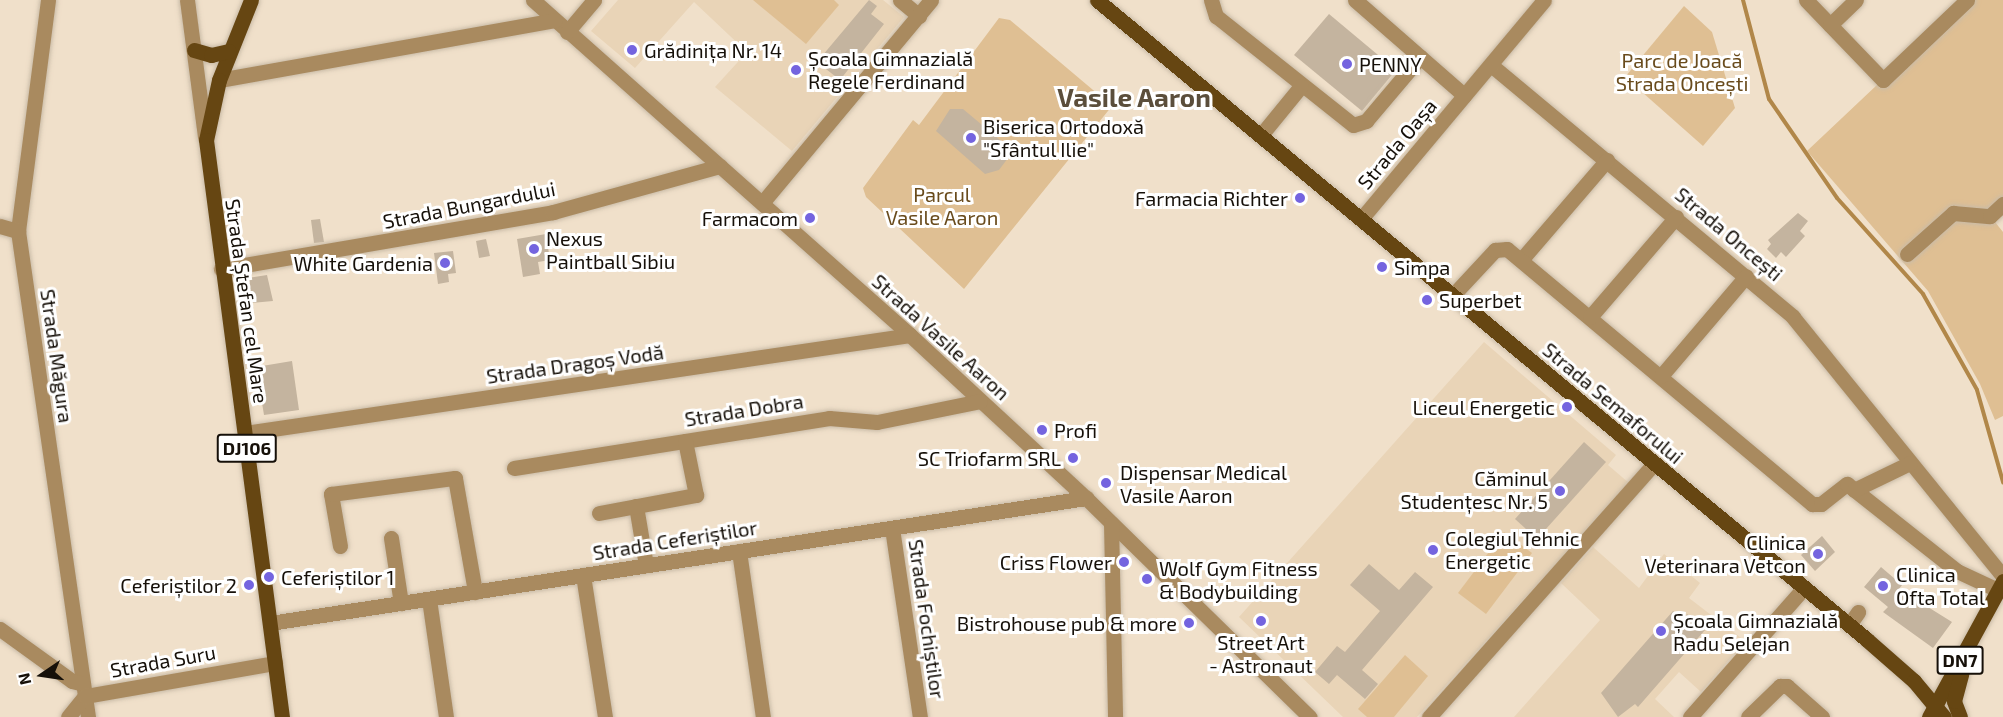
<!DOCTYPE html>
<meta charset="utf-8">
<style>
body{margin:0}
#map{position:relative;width:2003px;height:717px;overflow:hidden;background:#f0e0ca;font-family:"Exo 2",sans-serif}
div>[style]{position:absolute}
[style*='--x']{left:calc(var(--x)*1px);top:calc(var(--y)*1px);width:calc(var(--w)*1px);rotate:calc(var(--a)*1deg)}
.built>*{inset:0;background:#e9d4b7}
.green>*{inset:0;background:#dfbf93}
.stream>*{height:4px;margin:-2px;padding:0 2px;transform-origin:2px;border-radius:2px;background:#b18749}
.building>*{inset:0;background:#c4b49f}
.roads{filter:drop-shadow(0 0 2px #c9bba7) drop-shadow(0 0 2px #c9bba7)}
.minor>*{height:15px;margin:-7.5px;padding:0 7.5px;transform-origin:7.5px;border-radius:7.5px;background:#a98a5f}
.major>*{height:15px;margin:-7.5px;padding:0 7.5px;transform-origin:7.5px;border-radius:7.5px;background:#664612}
.dots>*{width:16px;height:16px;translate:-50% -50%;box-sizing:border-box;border:3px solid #fff;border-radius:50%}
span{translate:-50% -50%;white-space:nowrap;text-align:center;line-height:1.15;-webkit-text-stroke:6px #fff;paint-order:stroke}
.shield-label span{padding:2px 4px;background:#fff;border:2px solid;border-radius:4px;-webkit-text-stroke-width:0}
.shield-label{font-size:18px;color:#161009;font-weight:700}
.poi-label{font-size:20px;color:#161009}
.left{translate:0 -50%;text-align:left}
.right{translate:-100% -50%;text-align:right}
.park-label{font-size:20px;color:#694b1c}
.street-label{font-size:20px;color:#161009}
.district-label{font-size:26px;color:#5b4e3b;font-weight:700}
.north{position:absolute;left:12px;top:645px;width:60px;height:60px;-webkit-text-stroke:4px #fff;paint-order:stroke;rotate:257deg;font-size:16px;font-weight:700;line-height:24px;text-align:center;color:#161009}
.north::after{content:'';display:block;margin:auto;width:21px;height:27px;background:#161009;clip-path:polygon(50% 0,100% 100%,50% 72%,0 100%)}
</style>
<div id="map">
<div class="built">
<i style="clip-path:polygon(618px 0,883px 0,904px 17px,792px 151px,715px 87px,747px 52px,694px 2px,635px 68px,591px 31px)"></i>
<i style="clip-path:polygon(1484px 342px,1616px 455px,1608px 465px,1629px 483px,1417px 717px,1343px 717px,1239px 617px)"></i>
<i style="clip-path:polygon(1593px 547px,1639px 588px,1664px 554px,1700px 583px,1689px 598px,1745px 641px,1701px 692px,1679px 672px,1655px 699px,1674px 717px,1514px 717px,1600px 620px,1561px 583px)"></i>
</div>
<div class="green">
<i style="clip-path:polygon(753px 0,834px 0,839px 5px,806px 44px)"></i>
<i style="clip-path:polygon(1967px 0,2003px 0,2003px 215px,1995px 222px,2003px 232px,2003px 416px,1995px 420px,1980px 384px,1928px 291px,1807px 151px)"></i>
<i style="clip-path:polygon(1684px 6px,1712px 32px,1735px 108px,1703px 146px,1625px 77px)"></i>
<i style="clip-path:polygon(999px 18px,1010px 20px,1112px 106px,964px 289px,866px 197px,863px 188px,913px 120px,919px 125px)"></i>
<i style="clip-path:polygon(1504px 532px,1532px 553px,1486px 614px,1458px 593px)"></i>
<i style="clip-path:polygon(1405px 655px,1428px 676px,1394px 717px,1367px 717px,1358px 709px)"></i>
</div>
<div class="stream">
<i style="--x:1743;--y:0;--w:102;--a:75.3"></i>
<i style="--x:1769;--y:99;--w:120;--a:55.5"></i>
<i style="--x:1837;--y:198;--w:129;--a:48.1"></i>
<i style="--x:1923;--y:294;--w:110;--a:60.6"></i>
<i style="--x:1977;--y:390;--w:96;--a:74.2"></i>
</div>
<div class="building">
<i style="clip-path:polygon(869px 0,877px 6px,871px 14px,884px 24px,840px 80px,817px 62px)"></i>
<i style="clip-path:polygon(1329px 14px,1396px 70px,1362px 111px,1294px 55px)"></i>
<i style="clip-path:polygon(950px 109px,963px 109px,1006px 145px,1008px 158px,999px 170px,985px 174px,936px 131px)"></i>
<i style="clip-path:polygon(1798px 213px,1808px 221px,1800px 231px,1805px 236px,1786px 257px,1781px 252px,1776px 258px,1767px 249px,1771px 244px,1768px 240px)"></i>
<i style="clip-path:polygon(320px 219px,324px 242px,314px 243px,311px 220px)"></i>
<i style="clip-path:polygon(546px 234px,550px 260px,538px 262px,540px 274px,523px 277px,517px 239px)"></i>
<i style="clip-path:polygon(486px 239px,490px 256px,479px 258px,476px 241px)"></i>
<i style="clip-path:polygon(453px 251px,456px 273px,448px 274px,449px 282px,438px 284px,434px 253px)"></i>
<i style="clip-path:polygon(267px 275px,273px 301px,252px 303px,247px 278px)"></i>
<i style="clip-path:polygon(292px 361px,299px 410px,264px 415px,256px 367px)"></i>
<i style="clip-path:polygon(1584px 442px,1606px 462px,1537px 539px,1515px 519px)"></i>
<i style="clip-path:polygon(1822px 536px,1835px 552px,1815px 571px,1801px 555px)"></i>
<i style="clip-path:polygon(1369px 564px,1399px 590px,1415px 572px,1433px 587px,1362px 670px,1378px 684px,1365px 699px,1337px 675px,1329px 684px,1315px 672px,1337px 646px,1345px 652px,1380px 611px,1350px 585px)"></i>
<i style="clip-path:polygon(1881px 567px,1902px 585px,1899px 589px,1952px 622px,1933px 648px,1883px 612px,1888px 607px,1864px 587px)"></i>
<i style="clip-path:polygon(1673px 611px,1683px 620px,1687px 614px,1705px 630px,1638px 707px,1635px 704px,1618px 717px,1601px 693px)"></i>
</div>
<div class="roads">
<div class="minor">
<i style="--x:48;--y:0;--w:233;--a:97.4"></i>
<i style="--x:18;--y:231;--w:491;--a:81.8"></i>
<i style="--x:187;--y:0;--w:138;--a:82.5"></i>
<i style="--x:533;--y:0;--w:504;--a:41.62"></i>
<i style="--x:910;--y:335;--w:240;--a:42.8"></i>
<i style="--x:1086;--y:498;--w:313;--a:44.4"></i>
<i style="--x:900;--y:0;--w:25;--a:40"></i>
<i style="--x:1211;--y:0;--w:17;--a:73"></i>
<i style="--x:1216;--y:16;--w:175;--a:38.5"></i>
<i style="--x:1353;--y:125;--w:14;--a:-17"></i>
<i style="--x:1366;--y:121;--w:84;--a:-49.8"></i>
<i style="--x:1355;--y:0;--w:145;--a:41.1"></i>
<i style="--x:1806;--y:0;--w:111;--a:46.1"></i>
<i style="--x:1883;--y:80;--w:116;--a:-43.6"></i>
<i style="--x:1830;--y:25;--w:36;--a:-44"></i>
<i style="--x:567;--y:32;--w:42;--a:-49.8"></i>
<i style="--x:1491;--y:65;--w:393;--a:39.8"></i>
<i style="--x:1793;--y:317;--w:333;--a:51"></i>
<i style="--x:219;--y:80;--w:341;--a:-10.1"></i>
<i style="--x:1261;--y:135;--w:63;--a:-50.8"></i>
<i style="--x:762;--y:203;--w:264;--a:-50.2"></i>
<i style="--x:1361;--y:219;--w:285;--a:-50.1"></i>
<i style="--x:0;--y:226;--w:19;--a:16"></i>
<i style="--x:1907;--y:254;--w:62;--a:-41.7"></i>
<i style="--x:1953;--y:213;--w:37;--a:5"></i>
<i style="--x:1990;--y:216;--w:18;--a:-43"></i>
<i style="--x:1521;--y:260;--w:132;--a:-49.3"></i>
<i style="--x:221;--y:269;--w:337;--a:-9.7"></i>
<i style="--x:553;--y:212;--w:173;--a:-15.4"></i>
<i style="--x:1453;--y:295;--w:62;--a:-47"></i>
<i style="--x:1495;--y:250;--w:12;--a:-5"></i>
<i style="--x:1507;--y:249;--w:398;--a:39.9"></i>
<i style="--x:1812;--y:504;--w:9;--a:0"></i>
<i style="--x:1821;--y:504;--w:33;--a:-38"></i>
<i style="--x:1847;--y:484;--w:140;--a:38.3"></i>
<i style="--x:1957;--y:571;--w:45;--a:24.9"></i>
<i style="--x:1590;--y:317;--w:132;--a:-49.3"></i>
<i style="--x:1661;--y:376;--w:131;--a:-49.6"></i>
<i style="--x:245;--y:433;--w:672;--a:-8.38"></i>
<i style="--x:514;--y:468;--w:319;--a:-9"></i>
<i style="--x:829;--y:418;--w:48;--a:4.8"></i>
<i style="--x:877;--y:422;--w:105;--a:-11.5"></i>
<i style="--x:1854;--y:490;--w:62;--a:-25.7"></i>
<i style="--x:636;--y:506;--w:60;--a:80.4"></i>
<i style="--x:599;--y:513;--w:99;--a:-10.5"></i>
<i style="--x:696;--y:495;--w:55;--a:-101.5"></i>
<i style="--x:1111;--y:523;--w:194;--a:88.8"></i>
<i style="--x:892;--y:528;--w:191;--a:81.6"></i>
<i style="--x:391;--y:538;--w:66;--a:81.3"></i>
<i style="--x:340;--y:546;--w:53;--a:-99.8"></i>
<i style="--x:331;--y:494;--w:125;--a:-7.4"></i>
<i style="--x:455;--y:478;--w:116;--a:80"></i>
<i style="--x:739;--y:551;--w:168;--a:81.8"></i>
<i style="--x:583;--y:575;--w:144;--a:81.2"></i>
<i style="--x:429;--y:599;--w:119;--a:81.8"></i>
<i style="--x:270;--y:623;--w:826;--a:-8.71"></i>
<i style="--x:1849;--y:625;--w:16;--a:-55"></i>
<i style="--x:0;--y:629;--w:89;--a:35.8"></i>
<i style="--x:72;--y:681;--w:11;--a:15"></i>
<i style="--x:68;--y:717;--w:27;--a:-51"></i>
<i style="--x:85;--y:696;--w:193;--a:-9.9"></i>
<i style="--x:1429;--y:717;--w:337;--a:-48.4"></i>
<i style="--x:1690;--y:717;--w:171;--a:-48.6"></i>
<i style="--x:1748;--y:717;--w:45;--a:-44.1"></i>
<i style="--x:1780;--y:686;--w:7;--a:0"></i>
<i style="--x:1787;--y:686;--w:47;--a:41.5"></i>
</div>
<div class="major">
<i style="--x:251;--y:0;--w:86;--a:111.8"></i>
<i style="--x:219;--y:80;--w:61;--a:102.2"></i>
<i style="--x:206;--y:140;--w:582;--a:82.5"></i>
<i style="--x:1097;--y:0;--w:1000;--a:39.72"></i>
<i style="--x:1866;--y:639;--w:64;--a:41.2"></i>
<i style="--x:1914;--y:681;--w:47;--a:50.2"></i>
<i style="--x:194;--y:50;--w:18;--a:16"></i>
<i style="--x:211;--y:55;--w:18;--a:-13"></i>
<i style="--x:1929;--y:717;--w:155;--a:-61.4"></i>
<i style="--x:1960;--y:717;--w:17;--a:-111"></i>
<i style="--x:1954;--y:701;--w:28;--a:-75"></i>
</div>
</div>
<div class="dots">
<i style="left:632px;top:50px;background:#7464df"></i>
<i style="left:1347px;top:64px;background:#7464df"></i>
<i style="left:796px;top:70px;background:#7464df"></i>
<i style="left:971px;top:138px;background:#7464df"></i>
<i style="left:1300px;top:198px;background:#7464df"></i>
<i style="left:810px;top:218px;background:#7464df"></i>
<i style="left:534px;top:249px;background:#7464df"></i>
<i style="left:445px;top:263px;background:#7464df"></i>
<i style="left:1382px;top:267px;background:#7464df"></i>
<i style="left:1427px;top:300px;background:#7464df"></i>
<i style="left:1567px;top:407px;background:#7464df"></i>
<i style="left:1042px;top:430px;background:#7464df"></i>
<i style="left:1073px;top:458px;background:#7464df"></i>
<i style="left:1106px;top:483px;background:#7464df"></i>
<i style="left:1560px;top:491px;background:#7464df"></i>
<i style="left:1433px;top:550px;background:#7464df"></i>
<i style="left:1818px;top:554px;background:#7464df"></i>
<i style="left:1124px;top:562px;background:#7464df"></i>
<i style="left:269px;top:577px;background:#7464df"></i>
<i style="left:1147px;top:579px;background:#7464df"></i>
<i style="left:249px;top:585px;background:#7464df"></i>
<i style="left:1883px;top:586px;background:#7464df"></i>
<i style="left:1261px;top:621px;background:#7464df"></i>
<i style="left:1189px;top:623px;background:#7464df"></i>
<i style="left:1661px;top:631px;background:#7464df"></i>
</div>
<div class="shield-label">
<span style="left:247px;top:448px">DJ106</span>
<span style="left:1960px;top:660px">DN7</span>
</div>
<div class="poi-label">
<span class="left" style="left:644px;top:50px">Grădinița Nr. 14</span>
<span class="left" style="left:808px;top:70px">Școala Gimnazială<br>Regele Ferdinand</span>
<span class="left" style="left:1359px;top:64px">PENNY</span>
<span class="left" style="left:983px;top:138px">Biserica Ortodoxă<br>"Sfântul Ilie"</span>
<span class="right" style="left:1288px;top:198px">Farmacia Richter</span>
<span class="right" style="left:798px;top:218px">Farmacom</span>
<span class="left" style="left:546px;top:250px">Nexus<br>Paintball Sibiu</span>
<span class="right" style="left:433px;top:263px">White Gardenia</span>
<span class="left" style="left:1394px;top:267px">Simpa</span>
<span class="left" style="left:1439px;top:300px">Superbet</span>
<span class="right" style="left:1555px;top:407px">Liceul Energetic</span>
<span class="left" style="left:1054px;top:430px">Profi</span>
<span class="right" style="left:1061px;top:458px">SC Triofarm SRL</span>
<span class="left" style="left:1120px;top:484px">Dispensar Medical<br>Vasile Aaron</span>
<span class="right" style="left:1548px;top:490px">Căminul<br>Studențesc Nr. 5</span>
<span class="left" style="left:1445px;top:550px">Colegiul Tehnic<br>Energetic</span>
<span class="right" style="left:1806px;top:554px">Clinica<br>Veterinara Vetcon</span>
<span class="right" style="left:1112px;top:562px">Criss Flower</span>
<span class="left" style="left:1159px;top:580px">Wolf Gym Fitness<br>&amp; Bodybuilding</span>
<span class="left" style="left:1896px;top:586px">Clinica<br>Ofta Total</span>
<span class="left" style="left:281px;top:577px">Ceferiștilor 1</span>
<span class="right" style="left:237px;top:585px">Ceferiștilor 2</span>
<span class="left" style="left:1673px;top:632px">Școala Gimnazială<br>Radu Selejan</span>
<span class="right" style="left:1177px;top:623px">Bistrohouse pub &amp; more</span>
<span style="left:1261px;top:654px">Street Art<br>- Astronaut</span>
</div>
<div class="park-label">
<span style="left:1682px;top:72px">Parc de Joacă<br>Strada Oncești</span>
<span style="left:942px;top:206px">Parcul<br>Vasile Aaron</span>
</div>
<div class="street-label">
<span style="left:1397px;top:144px;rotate:-50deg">Strada Oașa</span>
<span style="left:469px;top:205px;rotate:-11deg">Strada Bungardului</span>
<span style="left:1729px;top:234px;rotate:40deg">Strada Oncești</span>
<span style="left:247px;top:301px;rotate:82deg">Strada Ștefan cel Mare</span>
<span style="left:941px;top:337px;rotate:42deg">Strada Vasile Aaron</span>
<span style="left:57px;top:356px;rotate:82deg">Strada Măgura</span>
<span style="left:575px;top:364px;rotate:-8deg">Strada Dragoș Vodă</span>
<span style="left:1613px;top:403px;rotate:40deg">Strada Semaforului</span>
<span style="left:744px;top:410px;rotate:-9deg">Strada Dobra</span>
<span style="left:675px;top:540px;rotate:-9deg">Strada Ceferiștilor</span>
<span style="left:927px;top:619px;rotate:82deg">Strada Fochiștilor</span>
<span style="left:163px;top:661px;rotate:-10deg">Strada Suru</span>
</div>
<div class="district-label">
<span style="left:1134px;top:97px">Vasile Aaron</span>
</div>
<div class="north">N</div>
</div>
